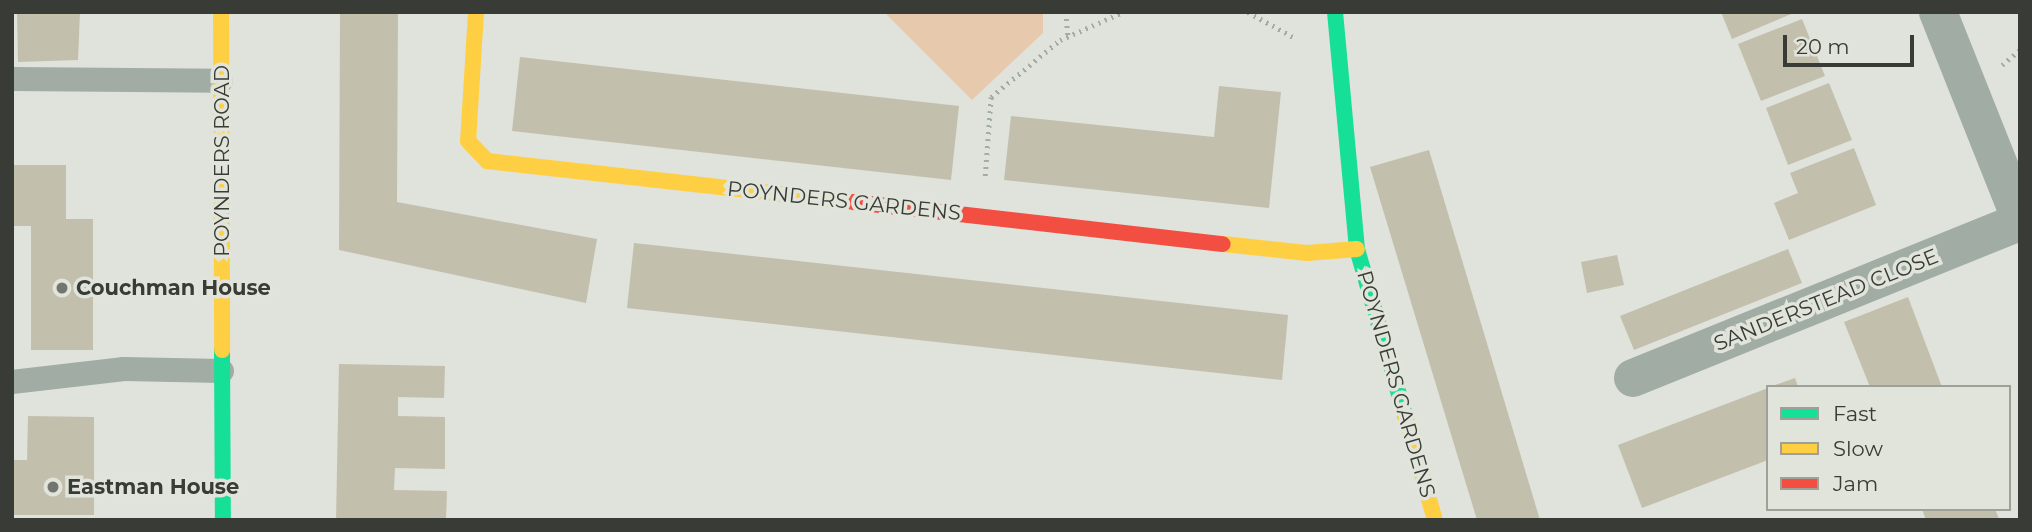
<!DOCTYPE html>
<style>
body{margin:0}
#map{position:relative;width:2032px;height:532px;overflow:hidden;background:#e0e2dc;font-family:Montserrat,sans-serif}
div>[style]{position:absolute}
[style*='--x']{left:calc(var(--x)*1px);top:calc(var(--y)*1px);width:calc(var(--w)*1px);rotate:calc(var(--a)*1deg)}
.green>*{inset:0;background:#e7c9ad}
.building>*{inset:0;background:#c3bfad}
.path>*{height:4.5px;margin-top:-2.25px;transform-origin:0;background:repeating-linear-gradient(90deg,#a3aca5 0 2px,transparent 0 7px)}
.lane>*{height:24px;margin:-12px;padding:0 12px;transform-origin:12px;border-radius:12px;background:#a0aca4}
.street>*{height:38px;margin:-19px;padding:0 19px;transform-origin:19px;border-radius:19px;background:#a0aca4}
.fast>*{height:16px;margin:-8px;padding:0 8px;transform-origin:8px;border-radius:8px;background:#16e098}
.slow>*{height:16px;margin:-8px;padding:0 8px;transform-origin:8px;border-radius:8px;background:#ffcf43}
.jam>*{height:16px;margin:-8px;padding:0 8px;transform-origin:8px;border-radius:8px;background:#f24e42}
.dots>*{width:19px;height:19px;translate:-50% -50%;box-sizing:border-box;border:4px solid #e1e4da;border-radius:50%}
span{translate:-50% -50%;white-space:nowrap;text-align:center;line-height:1.15;-webkit-text-stroke:7px #e1e4da;paint-order:stroke}
.street-label{font-size:21px;color:#393b37}
.poi-label{font-size:21px;color:#393b37;font-weight:700}
.left{translate:0 -50%;text-align:left}
.frame{position:absolute;inset:0;border:14px solid #393b37;pointer-events:none}
.legend{position:absolute;left:1766px;top:385px;width:245px;height:126px;box-sizing:border-box;background:#e1e4da;border:2px solid #9ea099;margin:0;padding:9px 12px;list-style:none;font-size:21px;color:#393b37}
.legend li{display:flex;align-items:center;gap:14px;height:35px}
.legend b{width:35px;border:2px solid #9ea099}
.scale{position:absolute;left:1783px;top:35px;width:131px;height:32px;box-sizing:border-box;border:4px solid #393b37;border-top:0;padding-left:9px;font-size:21px;line-height:24px;white-space:nowrap;color:#393b37;-webkit-text-stroke:5px #e1e4da;paint-order:stroke}
</style>
<div id="map">
<div class="green">
<i style="clip-path:polygon(884px 12px,1043px 12px,1043px 33px,972px 100px)"></i>
</div>
<div class="building">
<i style="clip-path:polygon(17px 12px,80px 12px,78px 60px,18px 62px)"></i>
<i style="clip-path:polygon(340px 12px,398px 12px,397px 202px,597px 239px,586px 303px,339px 250px)"></i>
<i style="clip-path:polygon(1721px 12px,1796px 12px,1732px 39px)"></i>
<i style="clip-path:polygon(1802px 19px,1825px 76px,1761px 101px,1738px 44px)"></i>
<i style="clip-path:polygon(520px 57px,959px 106px,951px 180px,512px 131px)"></i>
<i style="clip-path:polygon(1829px 83px,1852px 140px,1788px 165px,1766px 108px)"></i>
<i style="clip-path:polygon(1219px 86px,1281px 92px,1269px 208px,1004px 180px,1011px 116px,1214px 137px)"></i>
<i style="clip-path:polygon(1854px 148px,1876px 205px,1789px 240px,1774px 203px,1798px 193px,1790px 173px)"></i>
<i style="clip-path:polygon(1429px 150px,1540px 520px,1477px 520px,1370px 167px)"></i>
<i style="clip-path:polygon(12px 165px,66px 165px,66px 219px,93px 219px,93px 350px,31px 350px,31px 226px,12px 226px)"></i>
<i style="clip-path:polygon(634px 243px,1288px 315px,1282px 380px,627px 308px)"></i>
<i style="clip-path:polygon(1788px 249px,1802px 283px,1634px 350px,1620px 316px)"></i>
<i style="clip-path:polygon(1617px 255px,1624px 285px,1587px 293px,1581px 262px)"></i>
<i style="clip-path:polygon(1908px 297px,1942px 387px,1870px 387px,1844px 322px)"></i>
<i style="clip-path:polygon(339px 364px,445px 366px,444px 398px,398px 397px,398px 416px,445px 417px,445px 469px,395px 468px,394px 490px,447px 491px,446px 520px,336px 520px)"></i>
<i style="clip-path:polygon(1795px 378px,1798px 387px,1772px 387px,1772px 386px)"></i>
<i style="clip-path:polygon(1768px 388px,1768px 460px,1642px 508px,1618px 445px)"></i>
<i style="clip-path:polygon(28px 416px,94px 417px,94px 515px,12px 515px,12px 460px,27px 460px)"></i>
<i style="clip-path:polygon(1922px 509px,1995px 509px,1999px 519px,1926px 520px)"></i>
</div>
<div class="path">
<i style="--x:1066;--y:12;--w:24;--a:85"></i>
<i style="--x:1248;--y:12;--w:54;--a:29"></i>
<i style="--x:2002;--y:65;--w:23;--a:-40"></i>
<i style="--x:985;--y:176;--w:79;--a:-85.7"></i>
<i style="--x:991;--y:97;--w:89;--a:-39.6"></i>
<i style="--x:1060;--y:40;--w:69;--a:-24"></i>
</div>
<div class="lane">
<i style="--x:12;--y:79;--w:209;--a:0.5"></i>
<i style="--x:12;--y:382;--w:113;--a:-6.6"></i>
<i style="--x:124;--y:369;--w:98;--a:1.2"></i>
</div>
<div class="street">
<i style="--x:1938;--y:12;--w:222;--a:68.3"></i>
<i style="--x:1633;--y:378;--w:417;--a:-22"></i>
</div>
<div class="fast">
<i style="--x:1335;--y:12;--w:238;--a:84.7"></i>
<i style="--x:1357;--y:249;--w:173;--a:73.9"></i>
<i style="--x:222;--y:350;--w:170;--a:89.7"></i>
</div>
<div class="slow">
<i style="--x:221;--y:12;--w:338;--a:89.8"></i>
<i style="--x:476;--y:12;--w:129;--a:93.5"></i>
<i style="--x:468;--y:141;--w:28;--a:46"></i>
<i style="--x:487;--y:161;--w:368;--a:6.4"></i>
<i style="--x:1223;--y:244;--w:84;--a:6.1"></i>
<i style="--x:1307;--y:253;--w:50;--a:-4.6"></i>
<i style="--x:1405;--y:415;--w:109;--a:74.1"></i>
</div>
<div class="jam">
<i style="--x:853;--y:202;--w:372;--a:6.5"></i>
</div>
<div class="dots">
<i style="left:62px;top:288px;background:#737571"></i>
<i style="left:53px;top:487px;background:#737571"></i>
</div>
<div class="street-label">
<span style="left:222px;top:161px;rotate:-90deg">POYNDERS ROAD</span>
<span style="left:844px;top:201px;rotate:6deg">POYNDERS GARDENS</span>
<span style="left:1826px;top:300px;rotate:-22deg">SANDERSTEAD CLOSE</span>
<span style="left:1396px;top:384px;rotate:74deg">POYNDERS GARDENS</span>
</div>
<div class="poi-label">
<span class="left" style="left:76px;top:288px">Couchman House</span>
<span class="left" style="left:67px;top:487px">Eastman House</span>
</div>
<div class="frame"></div>
<ul class="legend">
<li><b style="height:9px;background:#16e098"></b>Fast</li>
<li><b style="height:9px;background:#ffcf43"></b>Slow</li>
<li><b style="height:9px;background:#f24e42"></b>Jam</li>
</ul>
<div class="scale">20 m</div>
</div>
